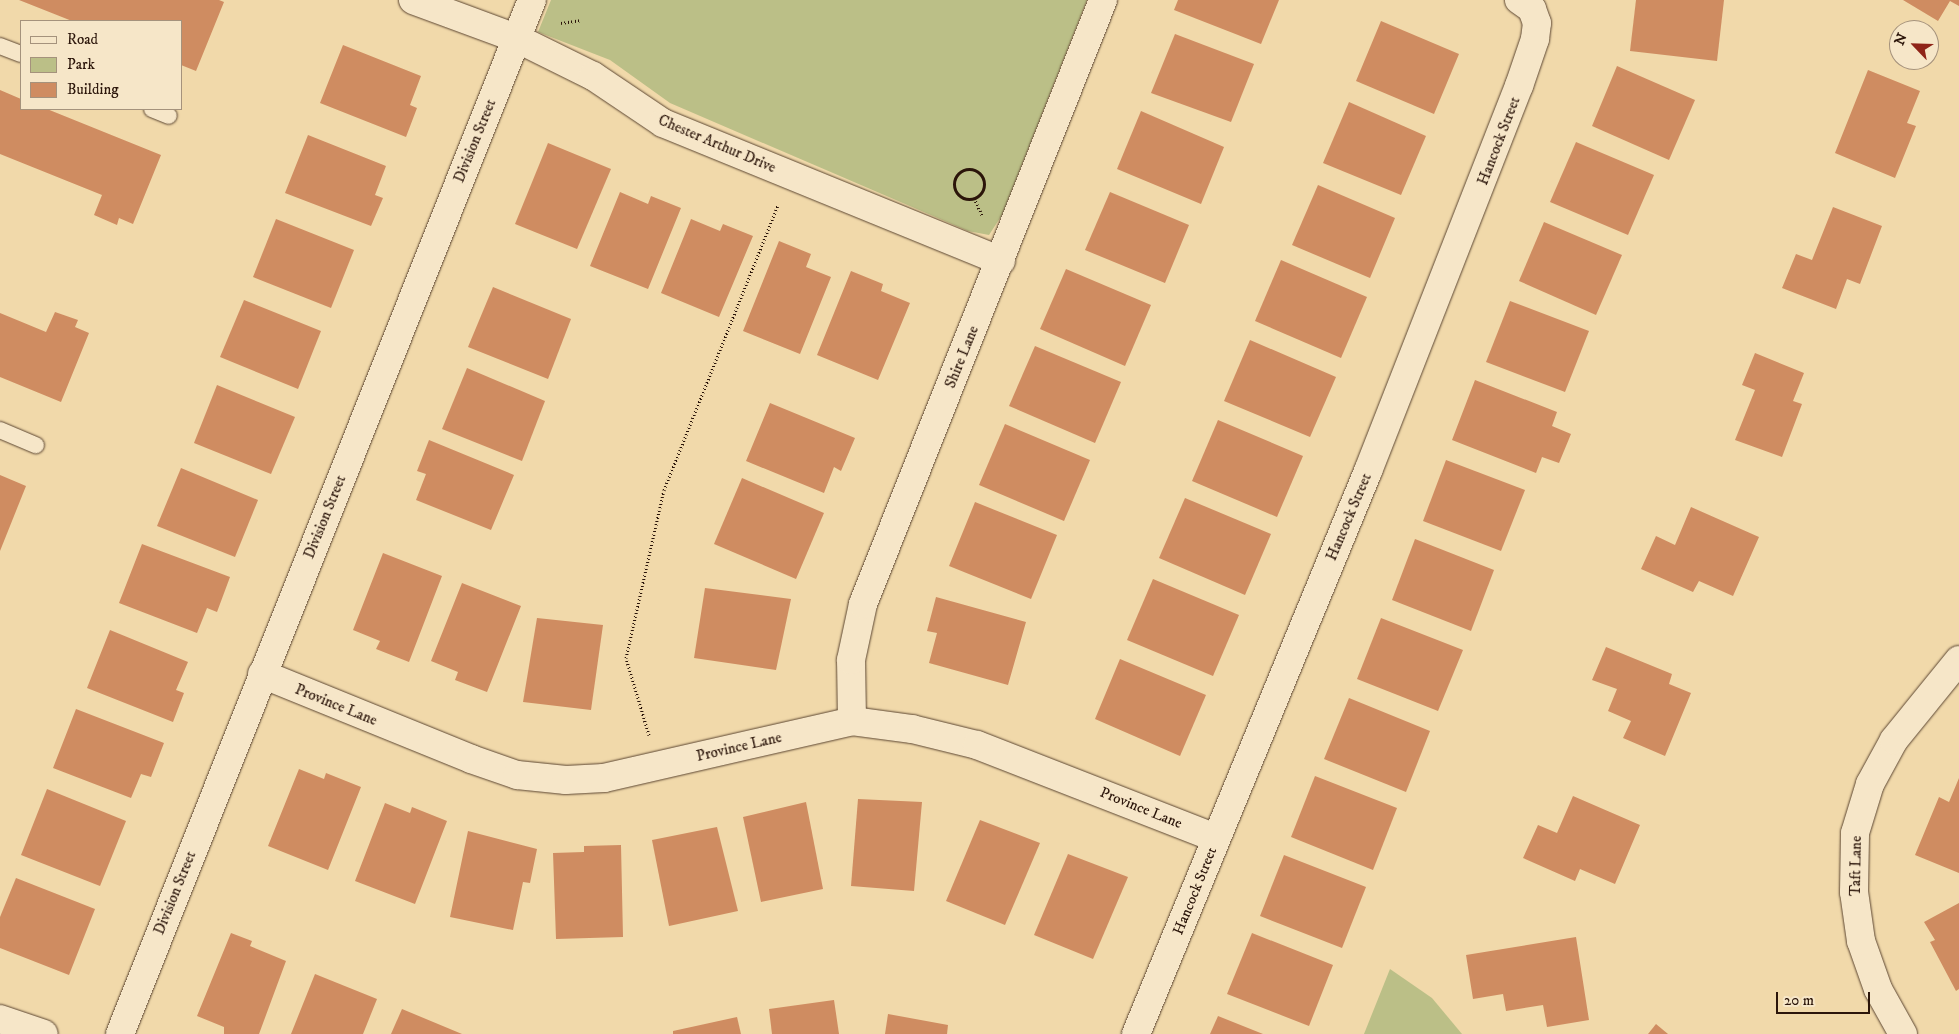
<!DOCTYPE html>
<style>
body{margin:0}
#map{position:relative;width:1959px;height:1034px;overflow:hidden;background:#f1d9aa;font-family:"IM FELL DW Pica",serif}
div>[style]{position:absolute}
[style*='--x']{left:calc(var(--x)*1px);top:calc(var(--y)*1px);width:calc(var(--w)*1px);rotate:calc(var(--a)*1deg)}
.green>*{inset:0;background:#bbbf87}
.building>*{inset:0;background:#cf8c61}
.path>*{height:3px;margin-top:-1.5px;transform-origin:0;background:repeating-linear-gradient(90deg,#2b150a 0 1px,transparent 0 3.5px)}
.path>.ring{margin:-1.5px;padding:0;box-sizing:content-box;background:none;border:3px solid #2b150a;border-radius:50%}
.roads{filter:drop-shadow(0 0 1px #5c4632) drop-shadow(0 0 1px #5c4632)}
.service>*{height:16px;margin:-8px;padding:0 8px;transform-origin:8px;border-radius:8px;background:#f6e6c8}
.minor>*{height:28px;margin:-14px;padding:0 14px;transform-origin:14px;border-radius:14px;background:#f6e6c8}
span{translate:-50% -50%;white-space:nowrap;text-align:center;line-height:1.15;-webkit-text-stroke:4px #f6e6c8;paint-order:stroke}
.street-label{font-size:15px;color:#2b150a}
.legend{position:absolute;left:20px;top:20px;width:162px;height:90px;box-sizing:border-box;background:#f6e6c8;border:1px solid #a5927c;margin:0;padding:6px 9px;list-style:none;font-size:15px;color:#2b150a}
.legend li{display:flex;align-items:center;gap:10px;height:25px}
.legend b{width:25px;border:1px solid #a5927c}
.north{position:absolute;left:1889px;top:20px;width:50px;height:50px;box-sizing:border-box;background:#f6e6c8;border:1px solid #a5927c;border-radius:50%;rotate:294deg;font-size:14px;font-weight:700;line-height:20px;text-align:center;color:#2b150a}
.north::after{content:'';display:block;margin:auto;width:18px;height:22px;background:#8f2418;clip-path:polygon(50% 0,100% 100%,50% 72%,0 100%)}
.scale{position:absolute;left:1776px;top:992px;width:94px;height:22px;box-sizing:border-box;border:2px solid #2b150a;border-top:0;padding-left:6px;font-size:15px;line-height:18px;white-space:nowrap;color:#2b150a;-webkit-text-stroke:4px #f6e6c8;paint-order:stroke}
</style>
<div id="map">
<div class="green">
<i style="clip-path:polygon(551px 0,1087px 0,1002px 215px,989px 235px,968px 231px,670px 103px,610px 60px,538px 32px)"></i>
<i style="clip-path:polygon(1390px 969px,1432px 998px,1462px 1034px,1364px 1034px)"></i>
</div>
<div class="building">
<i style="clip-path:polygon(19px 0,219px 0,224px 2px,196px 71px,181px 65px,181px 21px,72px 21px)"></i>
<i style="clip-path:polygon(1178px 0,1279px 0,1261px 44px,1174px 10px)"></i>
<i style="clip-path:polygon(1636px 0,1724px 0,1717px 61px,1630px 51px)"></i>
<i style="clip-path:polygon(1903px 0,1959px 0,1959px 6px,1950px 1px,1938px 21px)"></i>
<i style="clip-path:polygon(1381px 21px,1459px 54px,1434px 114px,1356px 81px)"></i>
<i style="clip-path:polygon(1175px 34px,1254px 64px,1231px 122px,1151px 93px)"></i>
<i style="clip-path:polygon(343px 45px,421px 76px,410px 105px,417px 108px,406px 137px,320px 103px)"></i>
<i style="clip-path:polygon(1617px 66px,1695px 100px,1669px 160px,1592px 126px)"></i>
<i style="clip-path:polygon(1868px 70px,1920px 91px,1907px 123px,1916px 126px,1895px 178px,1835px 153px)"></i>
<i style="clip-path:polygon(0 90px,21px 99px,21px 109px,47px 109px,161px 155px,133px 224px,119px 218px,117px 225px,94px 215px,102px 195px,0 154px)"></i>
<i style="clip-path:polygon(1349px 102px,1426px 136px,1401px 195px,1323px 163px)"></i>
<i style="clip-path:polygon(1141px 111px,1224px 147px,1201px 204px,1117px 169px)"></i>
<i style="clip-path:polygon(308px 135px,386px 166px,375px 195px,383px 198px,371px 226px,285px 193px)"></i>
<i style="clip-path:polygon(1576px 142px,1654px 175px,1628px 235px,1550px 202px)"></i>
<i style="clip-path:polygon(548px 143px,611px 169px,577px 249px,515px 224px)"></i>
<i style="clip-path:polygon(1318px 185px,1395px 218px,1370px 278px,1292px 245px)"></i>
<i style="clip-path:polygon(620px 192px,648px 204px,651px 196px,681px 208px,648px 289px,590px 266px)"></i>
<i style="clip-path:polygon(1110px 192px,1189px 225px,1165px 283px,1085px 250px)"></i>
<i style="clip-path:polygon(1833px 207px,1882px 226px,1860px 284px,1847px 279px,1836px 309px,1782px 288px,1796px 254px,1812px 260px)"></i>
<i style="clip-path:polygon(276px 219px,354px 250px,331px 308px,253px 277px)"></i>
<i style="clip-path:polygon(691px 219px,720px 231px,723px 224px,753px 236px,719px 317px,661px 293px)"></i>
<i style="clip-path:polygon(1544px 222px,1622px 255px,1596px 315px,1519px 281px)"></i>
<i style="clip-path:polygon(779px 241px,811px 254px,806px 267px,831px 277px,800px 354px,743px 331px)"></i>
<i style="clip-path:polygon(1281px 260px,1367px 297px,1341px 358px,1255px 321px)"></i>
<i style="clip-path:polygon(1066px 269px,1151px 305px,1125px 366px,1040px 329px)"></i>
<i style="clip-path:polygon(851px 271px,883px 284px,881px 291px,910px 303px,878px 380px,817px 355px)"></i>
<i style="clip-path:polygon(493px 287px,571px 319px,548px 379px,468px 347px)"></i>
<i style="clip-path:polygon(244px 300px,321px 331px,298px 389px,220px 357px)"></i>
<i style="clip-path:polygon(1510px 301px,1589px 331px,1565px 392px,1486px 362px)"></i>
<i style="clip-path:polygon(55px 312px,78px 320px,75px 327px,89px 333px,61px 402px,0 377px,0 313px,46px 332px)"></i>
<i style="clip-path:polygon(1250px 340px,1336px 377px,1310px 437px,1224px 401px)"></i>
<i style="clip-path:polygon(1035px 346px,1121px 382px,1095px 443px,1009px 406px)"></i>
<i style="clip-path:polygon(1755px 353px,1804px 373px,1793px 401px,1802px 404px,1782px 457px,1735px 440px,1755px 390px,1742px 385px)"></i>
<i style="clip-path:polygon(467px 368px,545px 401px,522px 461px,442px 429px)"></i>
<i style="clip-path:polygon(1475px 380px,1557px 412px,1552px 426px,1571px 434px,1559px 463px,1542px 457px,1536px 473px,1452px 440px)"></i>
<i style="clip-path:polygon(217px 385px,295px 417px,271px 474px,194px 443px)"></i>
<i style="clip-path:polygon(770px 403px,855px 438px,841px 471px,834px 467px,824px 493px,746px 461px)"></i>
<i style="clip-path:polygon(1218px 420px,1303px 456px,1277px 517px,1192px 481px)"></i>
<i style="clip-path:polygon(1005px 424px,1090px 460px,1064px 521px,979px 485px)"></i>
<i style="clip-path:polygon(429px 440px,514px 475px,491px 530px,416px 500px,426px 474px,417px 471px)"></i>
<i style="clip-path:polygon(1446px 460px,1525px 490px,1501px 551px,1423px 521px)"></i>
<i style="clip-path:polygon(181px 468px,258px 500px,235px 557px,157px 526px)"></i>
<i style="clip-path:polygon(0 475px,26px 486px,0 551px)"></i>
<i style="clip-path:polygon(742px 478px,824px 513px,796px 579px,714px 544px)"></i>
<i style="clip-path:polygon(1185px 498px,1271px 534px,1245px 595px,1159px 558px)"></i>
<i style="clip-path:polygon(975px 502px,1057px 535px,1031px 599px,949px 566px)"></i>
<i style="clip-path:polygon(1691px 507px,1759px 537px,1733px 596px,1699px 581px,1693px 592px,1641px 569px,1656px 536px,1675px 545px)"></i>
<i style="clip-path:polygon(1415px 539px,1494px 570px,1471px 631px,1392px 600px)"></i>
<i style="clip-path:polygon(142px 544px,230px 577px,217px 612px,207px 608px,197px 633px,119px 603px)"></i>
<i style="clip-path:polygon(383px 553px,442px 576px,409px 662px,376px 649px,380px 641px,353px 630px)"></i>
<i style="clip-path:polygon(1153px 579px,1239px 615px,1213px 676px,1127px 640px)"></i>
<i style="clip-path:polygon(462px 583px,521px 606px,487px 692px,455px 680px,458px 672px,431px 661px)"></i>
<i style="clip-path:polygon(705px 588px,791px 599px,776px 670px,694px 658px)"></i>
<i style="clip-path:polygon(936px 597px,1026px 622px,1008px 685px,929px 663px,937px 633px,927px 631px)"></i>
<i style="clip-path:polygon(537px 618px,603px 625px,591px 710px,523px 702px)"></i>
<i style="clip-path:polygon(1381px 618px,1463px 650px,1438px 711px,1357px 679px)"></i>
<i style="clip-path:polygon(110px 630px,188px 662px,176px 690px,184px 693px,173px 722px,87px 688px)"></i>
<i style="clip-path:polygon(1606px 647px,1672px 674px,1669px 684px,1691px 693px,1665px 756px,1623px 738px,1631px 721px,1608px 711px,1617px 689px,1592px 680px)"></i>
<i style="clip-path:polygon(1120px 659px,1206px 695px,1180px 756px,1095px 719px)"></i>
<i style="clip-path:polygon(1349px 698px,1430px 731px,1406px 792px,1324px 759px)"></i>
<i style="clip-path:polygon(76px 709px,164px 743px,151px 777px,141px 774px,131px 798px,53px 768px)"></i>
<i style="clip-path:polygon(299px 769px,324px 779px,326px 773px,361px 787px,328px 870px,268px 846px)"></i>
<i style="clip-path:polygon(1315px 776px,1397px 808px,1373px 870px,1291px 837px)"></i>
<i style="clip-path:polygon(1959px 778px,1959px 873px,1915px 855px,1939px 797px,1949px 802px)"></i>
<i style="clip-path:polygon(47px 789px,126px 821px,100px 886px,21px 855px)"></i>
<i style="clip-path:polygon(1573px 796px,1640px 825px,1615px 884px,1580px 869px,1575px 881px,1523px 858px,1538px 825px,1557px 833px)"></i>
<i style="clip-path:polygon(858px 799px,922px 802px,914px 891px,851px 886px)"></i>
<i style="clip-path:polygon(806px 802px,823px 889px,761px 902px,743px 817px)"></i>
<i style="clip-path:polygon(385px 803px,410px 813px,412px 807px,447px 821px,415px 904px,355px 881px)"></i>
<i style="clip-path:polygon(980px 820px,1040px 843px,1005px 925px,946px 901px)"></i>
<i style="clip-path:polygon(717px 827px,738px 911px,669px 926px,652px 840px)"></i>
<i style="clip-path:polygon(468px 831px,537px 849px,530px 883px,523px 882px,513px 930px,450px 917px)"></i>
<i style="clip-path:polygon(621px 845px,623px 937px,556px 939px,553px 853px,584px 852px,584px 846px)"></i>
<i style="clip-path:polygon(1068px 854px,1128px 877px,1093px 959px,1034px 935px)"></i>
<i style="clip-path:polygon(1284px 855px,1366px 887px,1342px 948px,1260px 916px)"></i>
<i style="clip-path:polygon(16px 878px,95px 909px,69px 975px,0 948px,0 917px)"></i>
<i style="clip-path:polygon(1959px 903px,1959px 989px,1956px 991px,1930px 942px,1935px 940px,1924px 922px)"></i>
<i style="clip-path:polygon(231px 933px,252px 941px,250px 946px,286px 961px,259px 1034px,224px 1034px,224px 1027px,197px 1016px)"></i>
<i style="clip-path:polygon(1252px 933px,1333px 965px,1309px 1026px,1227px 994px)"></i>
<i style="clip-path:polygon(1576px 937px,1589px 1020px,1547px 1027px,1543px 1005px,1506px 1011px,1503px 994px,1473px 999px,1466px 955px)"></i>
<i style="clip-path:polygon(315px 974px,377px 999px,363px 1034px,291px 1034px)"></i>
<i style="clip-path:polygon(834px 1000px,839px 1034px,772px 1034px,769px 1009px)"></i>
<i style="clip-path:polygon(402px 1009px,462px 1034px,391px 1034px)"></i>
<i style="clip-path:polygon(888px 1014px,948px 1025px,947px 1034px,885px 1034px)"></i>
<i style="clip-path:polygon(1218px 1016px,1263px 1034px,1210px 1034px)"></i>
<i style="clip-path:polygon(737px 1017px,741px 1034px,673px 1034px,673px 1031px)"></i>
<i style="clip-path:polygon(1656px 1024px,1668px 1034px,1648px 1034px)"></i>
</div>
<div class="path">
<i style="--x:561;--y:23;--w:21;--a:-8"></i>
<i class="ring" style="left:954px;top:169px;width:27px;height:27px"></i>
<i style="--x:974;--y:198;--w:19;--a:65"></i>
<i style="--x:649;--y:735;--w:80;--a:-106.6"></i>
<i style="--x:626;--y:658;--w:172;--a:-77.3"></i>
<i style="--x:664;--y:490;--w:307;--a:-68.2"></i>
</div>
<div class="roads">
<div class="service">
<i style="--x:0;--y:46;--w:22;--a:21"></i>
<i style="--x:152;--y:109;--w:18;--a:22"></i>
<i style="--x:0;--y:430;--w:39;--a:23"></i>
</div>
<div class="minor">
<i style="--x:413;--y:0;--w:110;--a:20.3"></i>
<i style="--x:516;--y:38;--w:86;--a:26.3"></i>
<i style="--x:593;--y:76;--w:84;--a:33.9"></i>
<i style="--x:663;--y:123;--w:365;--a:22.2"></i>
<i style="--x:262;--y:674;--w:226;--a:22.1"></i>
<i style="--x:471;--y:759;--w:49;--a:19.2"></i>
<i style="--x:517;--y:775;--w:49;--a:5.8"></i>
<i style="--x:566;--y:780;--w:38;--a:-3"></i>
<i style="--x:604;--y:778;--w:254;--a:-12.9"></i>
<i style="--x:852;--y:721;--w:61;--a:7.6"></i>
<i style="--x:912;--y:729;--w:67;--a:13.8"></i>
<i style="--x:977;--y:745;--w:256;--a:21.3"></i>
<i style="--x:852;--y:721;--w:61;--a:-90.9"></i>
<i style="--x:851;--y:660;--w:57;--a:-77.9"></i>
<i style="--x:863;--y:604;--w:650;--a:-68.33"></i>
<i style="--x:0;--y:1019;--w:46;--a:18.8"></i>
<i style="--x:120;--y:1034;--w:1113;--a:-68.28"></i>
<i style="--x:1136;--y:1034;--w:609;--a:-67.6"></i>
<i style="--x:1368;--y:471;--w:414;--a:-68.6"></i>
<i style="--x:1519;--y:86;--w:50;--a:-71.2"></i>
<i style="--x:1535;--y:39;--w:16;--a:-83"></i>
<i style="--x:1537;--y:23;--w:15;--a:-110"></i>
<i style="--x:1532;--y:9;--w:16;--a:-145"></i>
<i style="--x:1903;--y:1034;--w:51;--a:-119.1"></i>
<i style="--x:1878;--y:989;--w:51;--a:-109.5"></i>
<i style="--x:1861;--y:941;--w:49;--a:-98.1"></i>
<i style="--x:1854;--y:892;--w:59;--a:-89"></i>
<i style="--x:1855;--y:833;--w:51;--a:-73"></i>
<i style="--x:1870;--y:784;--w:50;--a:-61.4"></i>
<i style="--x:1894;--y:740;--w:103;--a:-50.9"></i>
</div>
</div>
<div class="street-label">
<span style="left:475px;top:141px;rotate:-68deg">Division Street</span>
<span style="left:1499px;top:141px;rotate:-69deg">Hancock Street</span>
<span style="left:717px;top:144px;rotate:23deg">Chester Arthur Drive</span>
<span style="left:962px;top:357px;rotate:-68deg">Shire Lane</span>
<span style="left:325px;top:517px;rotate:-68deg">Division Street</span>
<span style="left:1349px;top:517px;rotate:-67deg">Hancock Street</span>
<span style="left:336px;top:705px;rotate:22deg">Province Lane</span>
<span style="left:739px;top:747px;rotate:-13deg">Province Lane</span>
<span style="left:1141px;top:808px;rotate:22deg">Province Lane</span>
<span style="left:1856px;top:866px;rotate:-89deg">Taft Lane</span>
<span style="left:1195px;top:891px;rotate:-68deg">Hancock Street</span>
<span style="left:175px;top:893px;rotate:-68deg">Division Street</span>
</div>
<ul class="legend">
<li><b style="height:6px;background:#f6e6c8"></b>Road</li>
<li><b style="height:14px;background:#bbbf87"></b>Park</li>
<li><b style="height:14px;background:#cf8c61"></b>Building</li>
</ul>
<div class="north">N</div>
<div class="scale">20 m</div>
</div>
